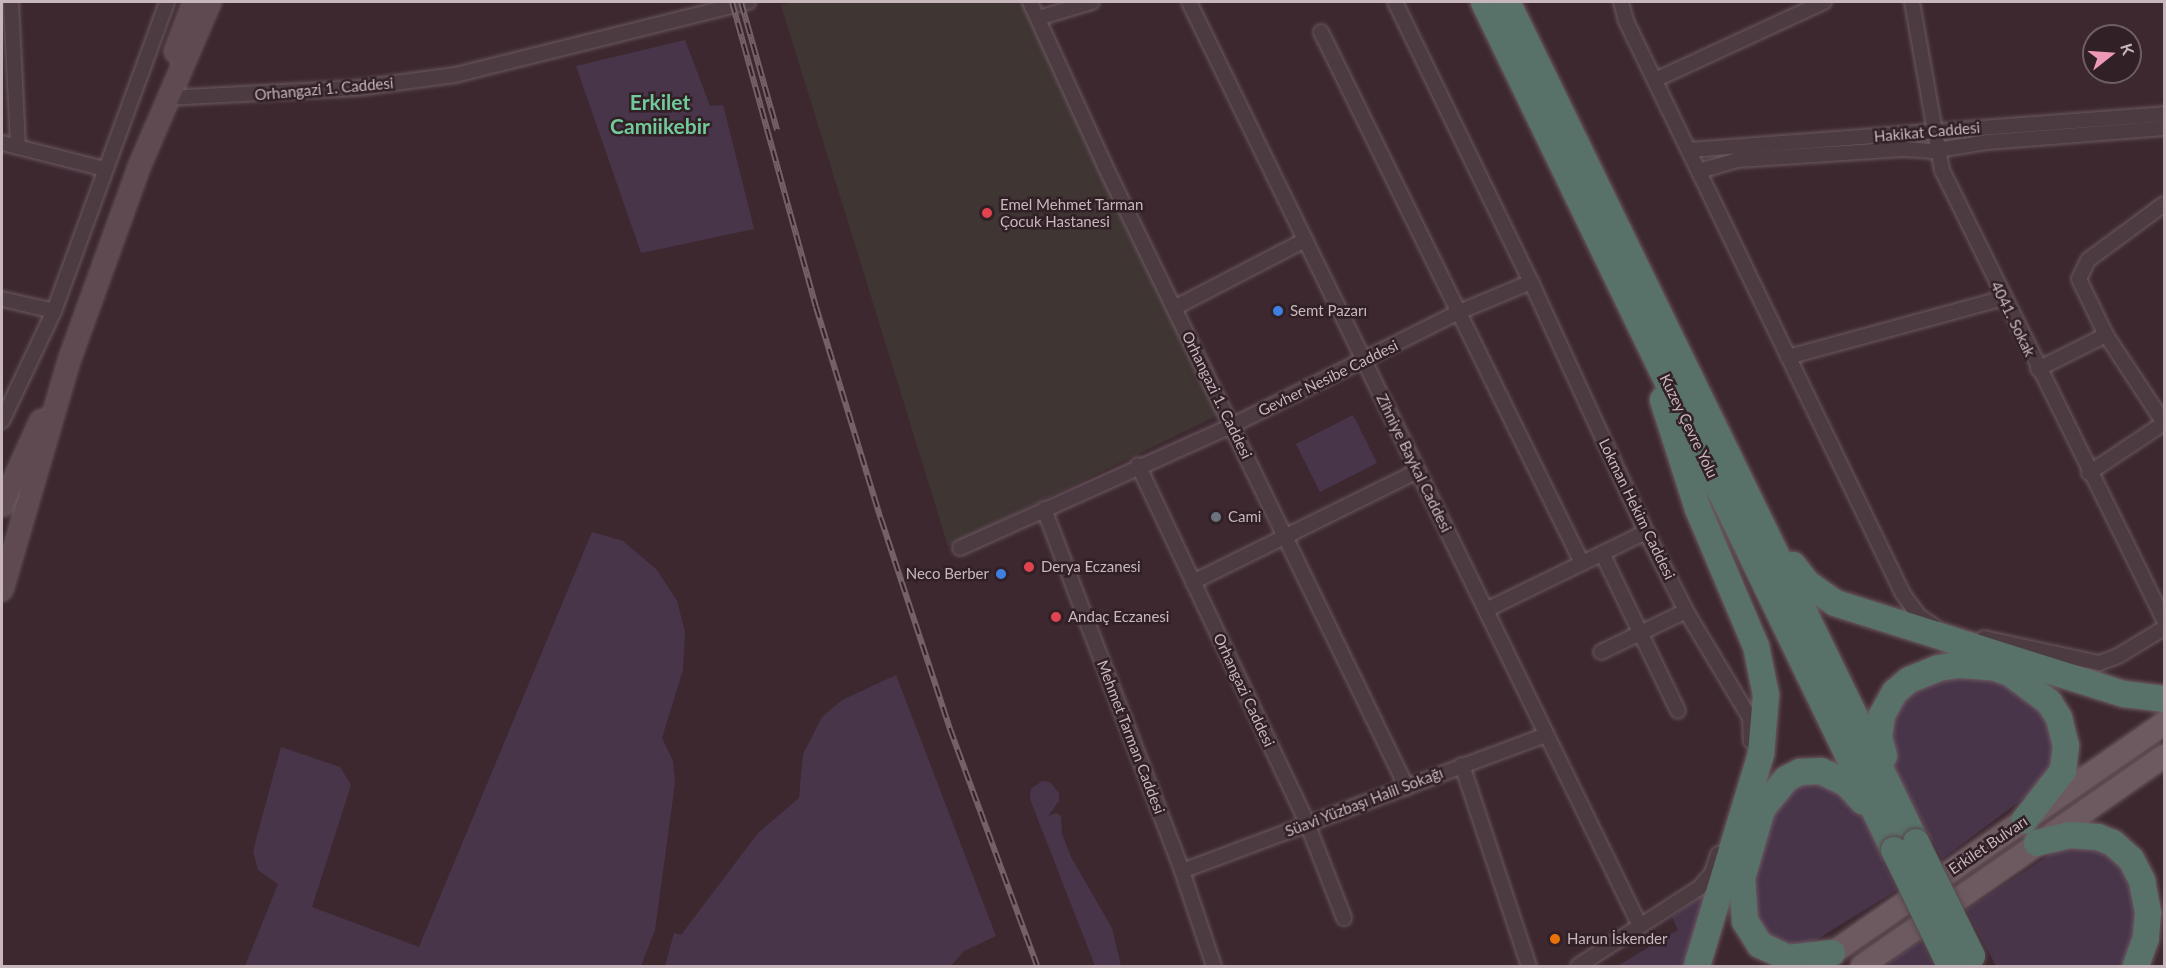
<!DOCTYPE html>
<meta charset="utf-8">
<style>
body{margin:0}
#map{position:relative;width:2166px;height:968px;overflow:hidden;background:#3d2830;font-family:Lato,sans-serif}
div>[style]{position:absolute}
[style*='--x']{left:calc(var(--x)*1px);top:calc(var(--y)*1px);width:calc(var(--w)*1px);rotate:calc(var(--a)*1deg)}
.medical>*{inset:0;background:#3f3533}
.green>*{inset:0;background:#48354a}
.roads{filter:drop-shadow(0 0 2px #6b5960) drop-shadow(0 0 2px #6b5960)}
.street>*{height:14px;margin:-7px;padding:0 7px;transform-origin:7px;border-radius:7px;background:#4d3b42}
.secondary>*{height:20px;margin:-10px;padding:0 10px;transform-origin:10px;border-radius:10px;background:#604a52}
.primary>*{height:22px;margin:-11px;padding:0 11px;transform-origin:11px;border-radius:11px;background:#6d5a61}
.highway>*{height:26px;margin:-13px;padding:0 13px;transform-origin:13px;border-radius:13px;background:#597269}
.rail>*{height:6px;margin-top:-3px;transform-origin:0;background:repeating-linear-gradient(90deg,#322027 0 11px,#766068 0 22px);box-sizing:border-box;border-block:2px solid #766068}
.bridges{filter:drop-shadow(0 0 2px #58464d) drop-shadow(0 0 2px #58464d)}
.highway-bridge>*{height:26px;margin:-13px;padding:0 13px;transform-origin:13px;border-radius:13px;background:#597269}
.dots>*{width:16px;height:16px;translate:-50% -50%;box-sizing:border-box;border:3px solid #322027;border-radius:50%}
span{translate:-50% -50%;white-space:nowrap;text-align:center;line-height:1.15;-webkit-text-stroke:5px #322027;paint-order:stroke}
.street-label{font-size:15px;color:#c8b8be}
.poi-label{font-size:15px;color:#c8b8be}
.left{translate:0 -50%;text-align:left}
.right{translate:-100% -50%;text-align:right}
.district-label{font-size:21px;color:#71ca9a;font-weight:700}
.frame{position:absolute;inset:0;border:3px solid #c8b8be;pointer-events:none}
.north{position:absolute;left:2082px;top:24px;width:60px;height:60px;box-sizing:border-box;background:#322027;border:2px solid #6e5d63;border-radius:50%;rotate:73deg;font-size:16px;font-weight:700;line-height:24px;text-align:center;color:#c8b8be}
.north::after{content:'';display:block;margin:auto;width:21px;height:27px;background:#ed98b6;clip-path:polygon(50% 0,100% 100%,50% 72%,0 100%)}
</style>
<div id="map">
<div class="medical">
<i style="clip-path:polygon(793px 2px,1027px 2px,1225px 412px,948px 546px,781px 5px)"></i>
</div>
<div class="green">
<i style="clip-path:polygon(685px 40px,710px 106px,723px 105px,754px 229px,641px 253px,576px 66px)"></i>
<i style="clip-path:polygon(1353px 415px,1377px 463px,1320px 492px,1296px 444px)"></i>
<i style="clip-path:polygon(592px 532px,623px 541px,657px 570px,677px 601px,685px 632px,683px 670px,662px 738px,673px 761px,675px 783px,655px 930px,641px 966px,245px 966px,278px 884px,258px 870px,253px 851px,281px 747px,340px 767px,351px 785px,312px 907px,419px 947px)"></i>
<i style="clip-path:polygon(1968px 669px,2035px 696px,2060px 747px,2043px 784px,1942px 859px,1890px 760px,1886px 743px,1901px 694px)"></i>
<i style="clip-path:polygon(896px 675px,996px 936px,964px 951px,951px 966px,665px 966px,674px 933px,681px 935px,758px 833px,799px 798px,803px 754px,822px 717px,842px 700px)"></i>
<i style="clip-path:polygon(1830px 778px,1865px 816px,1899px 889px,1801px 949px,1762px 939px,1748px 884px,1783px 789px)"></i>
<i style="clip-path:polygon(1042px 781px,1050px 782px,1059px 793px,1059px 801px,1048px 816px,1056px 813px,1061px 816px,1062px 834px,1071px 857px,1112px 928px,1121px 966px,1095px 966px,1030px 799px,1031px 789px)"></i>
<i style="clip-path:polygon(2063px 846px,2109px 846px,2141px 896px,2129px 966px,1996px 966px,1966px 910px)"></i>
<i style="clip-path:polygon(1711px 889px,1690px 966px,1617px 966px,1678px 930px,1672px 917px)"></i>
<i style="clip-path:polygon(1922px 939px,1936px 966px,1885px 966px)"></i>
</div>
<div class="roads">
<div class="street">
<i style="--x:11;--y:2;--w:145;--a:87.2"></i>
<i style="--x:1030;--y:2;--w:180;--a:65.4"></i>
<i style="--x:1105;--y:166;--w:691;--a:64.1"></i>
<i style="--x:1189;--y:2;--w:1026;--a:63.98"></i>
<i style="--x:1395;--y:2;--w:311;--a:64.1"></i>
<i style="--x:1531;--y:282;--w:275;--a:65.3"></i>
<i style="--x:1646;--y:532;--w:89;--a:63.1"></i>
<i style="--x:1686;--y:611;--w:125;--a:59.1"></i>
<i style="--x:1750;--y:718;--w:23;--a:88"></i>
<i style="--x:1621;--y:2;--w:20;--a:75"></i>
<i style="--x:1626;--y:21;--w:636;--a:64.2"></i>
<i style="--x:1903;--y:594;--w:27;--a:54"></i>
<i style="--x:1919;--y:616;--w:17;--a:33"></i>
<i style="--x:1912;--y:2;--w:171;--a:79.9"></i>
<i style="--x:1942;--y:170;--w:502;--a:63.74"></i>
<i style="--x:1038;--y:18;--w:56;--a:-16.5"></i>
<i style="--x:1321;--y:32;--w:592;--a:63.82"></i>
<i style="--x:1655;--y:80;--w:186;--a:-24.8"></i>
<i style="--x:166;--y:98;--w:192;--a:-3"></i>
<i style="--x:358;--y:88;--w:98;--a:-7.6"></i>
<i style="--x:455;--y:75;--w:302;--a:-14"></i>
<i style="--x:2;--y:143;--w:106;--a:14.2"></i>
<i style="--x:1689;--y:150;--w:476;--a:-4.3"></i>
<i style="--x:1699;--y:171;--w:41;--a:-15.8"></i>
<i style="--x:1738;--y:160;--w:166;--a:-3.8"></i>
<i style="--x:1904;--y:149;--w:27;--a:4"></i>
<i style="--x:1931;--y:151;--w:58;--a:-9"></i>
<i style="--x:1988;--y:142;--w:177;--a:-4.5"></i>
<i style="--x:2164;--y:204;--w:94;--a:143.6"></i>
<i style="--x:2088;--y:260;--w:21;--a:115"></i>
<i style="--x:2079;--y:279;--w:62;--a:64.3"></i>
<i style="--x:2106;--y:335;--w:105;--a:56.6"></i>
<i style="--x:2;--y:299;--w:53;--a:13"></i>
<i style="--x:1174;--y:308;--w:148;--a:-27.4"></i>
<i style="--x:1788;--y:357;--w:223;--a:-15.3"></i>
<i style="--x:2038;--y:369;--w:76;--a:-26.6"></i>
<i style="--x:2;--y:421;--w:122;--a:-64.7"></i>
<i style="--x:54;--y:311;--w:329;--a:-69.9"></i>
<i style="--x:1138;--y:465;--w:396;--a:64.7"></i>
<i style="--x:1307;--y:823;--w:102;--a:68.7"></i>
<i style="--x:2089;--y:473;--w:90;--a:-33.7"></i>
<i style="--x:1044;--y:509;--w:387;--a:69.1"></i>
<i style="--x:1182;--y:871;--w:100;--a:71.4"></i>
<i style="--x:960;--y:548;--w:297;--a:-24.2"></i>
<i style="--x:1231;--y:426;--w:255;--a:-26.6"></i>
<i style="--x:1459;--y:312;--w:78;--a:-22.6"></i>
<i style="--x:1602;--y:553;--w:175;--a:64.3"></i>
<i style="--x:1193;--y:582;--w:251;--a:-26.3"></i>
<i style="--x:1486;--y:610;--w:178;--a:-26"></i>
<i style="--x:1984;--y:638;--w:118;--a:12.3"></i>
<i style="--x:2099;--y:663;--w:20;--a:-20"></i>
<i style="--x:2118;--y:656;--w:54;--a:-31.3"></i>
<i style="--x:1601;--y:652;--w:94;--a:-25.8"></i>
<i style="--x:1462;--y:765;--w:212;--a:71.6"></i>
<i style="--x:1182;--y:871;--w:389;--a:-20.5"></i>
<i style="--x:1578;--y:966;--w:144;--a:-32.8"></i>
<i style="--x:1699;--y:888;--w:20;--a:-49"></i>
<i style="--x:1712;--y:873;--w:20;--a:-72"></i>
</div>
<div class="secondary">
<i style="--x:175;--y:52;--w:53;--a:-69.2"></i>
<i style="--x:2;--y:506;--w:94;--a:-65.6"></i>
<i style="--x:2;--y:590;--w:242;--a:-73.7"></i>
<i style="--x:70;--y:358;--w:203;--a:-70.1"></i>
<i style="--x:139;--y:167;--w:180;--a:-66.7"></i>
</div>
<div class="primary">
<i style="--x:1818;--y:963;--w:421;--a:-34.7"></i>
<i style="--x:1862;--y:966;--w:368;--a:-34.8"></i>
</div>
<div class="highway">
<i style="--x:1484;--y:2;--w:942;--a:64.2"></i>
<i style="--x:1507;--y:2;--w:934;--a:64.04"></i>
<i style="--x:1663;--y:400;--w:114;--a:72.2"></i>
<i style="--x:1698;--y:509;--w:149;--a:67.1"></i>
<i style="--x:1756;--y:646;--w:50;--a:78.5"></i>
<i style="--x:1766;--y:695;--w:59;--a:94.8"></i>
<i style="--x:1761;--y:754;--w:221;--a:106.8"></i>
<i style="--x:1793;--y:565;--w:24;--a:52"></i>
<i style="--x:1808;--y:584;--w:33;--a:35"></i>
<i style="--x:1835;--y:603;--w:303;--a:17.5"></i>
<i style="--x:2124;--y:694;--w:40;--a:7.1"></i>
<i style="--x:1884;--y:756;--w:20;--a:-105"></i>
<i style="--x:1879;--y:737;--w:22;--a:-82"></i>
<i style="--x:1882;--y:715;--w:26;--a:-61"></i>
<i style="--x:1895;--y:692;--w:18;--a:-41"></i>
<i style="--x:1909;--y:680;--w:31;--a:-22"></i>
<i style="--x:1938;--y:668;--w:22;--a:-8"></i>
<i style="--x:1960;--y:665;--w:32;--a:4"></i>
<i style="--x:1992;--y:667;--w:19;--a:18"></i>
<i style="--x:2010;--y:673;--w:49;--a:36.6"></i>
<i style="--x:2049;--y:702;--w:19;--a:58"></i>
<i style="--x:2059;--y:718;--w:29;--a:76"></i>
<i style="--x:2066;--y:746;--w:25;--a:97"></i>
<i style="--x:2063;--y:771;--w:63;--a:128"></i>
<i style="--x:2037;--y:843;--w:33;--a:-14"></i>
<i style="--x:2069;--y:835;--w:29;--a:4"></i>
<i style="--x:2098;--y:837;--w:16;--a:22"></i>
<i style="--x:2113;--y:843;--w:24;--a:42"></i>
<i style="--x:2131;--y:859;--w:25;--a:63"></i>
<i style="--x:2142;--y:881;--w:33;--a:79"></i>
<i style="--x:2148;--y:913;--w:25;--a:95"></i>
<i style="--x:2146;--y:938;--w:30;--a:110"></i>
<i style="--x:1832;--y:953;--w:44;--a:173.5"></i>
<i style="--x:1788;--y:958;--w:31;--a:-155"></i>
<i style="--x:1760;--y:945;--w:28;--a:-122"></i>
<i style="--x:1745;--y:921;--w:43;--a:-94"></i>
<i style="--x:1742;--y:878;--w:72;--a:-73.8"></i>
<i style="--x:1762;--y:809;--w:38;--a:-51"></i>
<i style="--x:1786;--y:779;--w:16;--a:-27"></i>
<i style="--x:1800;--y:772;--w:21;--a:-3"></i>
<i style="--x:1821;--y:771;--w:28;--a:26"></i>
<i style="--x:1846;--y:783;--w:25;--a:47"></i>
</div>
</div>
<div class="rail">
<i style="--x:732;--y:2;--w:316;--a:74.6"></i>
<i style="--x:816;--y:307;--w:222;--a:73"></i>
<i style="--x:881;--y:519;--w:221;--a:71.8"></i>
<i style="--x:950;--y:729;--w:252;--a:69.8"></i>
<i style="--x:741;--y:2;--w:133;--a:74.3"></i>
</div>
<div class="bridges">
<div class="highway-bridge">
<i style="--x:1916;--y:842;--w:127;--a:63.8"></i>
<i style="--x:1894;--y:850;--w:129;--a:64.2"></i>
</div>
</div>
<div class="dots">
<i style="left:987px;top:213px;background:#e0444e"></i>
<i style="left:1278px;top:311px;background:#3f7fe0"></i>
<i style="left:1216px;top:517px;background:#6b7280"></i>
<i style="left:1029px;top:567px;background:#e0444e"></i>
<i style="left:1001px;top:574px;background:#3f7fe0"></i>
<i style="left:1056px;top:617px;background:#e0444e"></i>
<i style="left:1555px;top:939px;background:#e8710a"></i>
</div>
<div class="street-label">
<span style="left:324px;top:89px;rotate:-5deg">Orhangazi 1. Caddesi</span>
<span style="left:1927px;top:132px;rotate:-5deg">Hakikat Caddesi</span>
<span style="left:2013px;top:319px;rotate:64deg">4041. Sokak</span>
<span style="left:1328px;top:378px;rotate:-26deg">Gevher Nesibe Caddesi</span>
<span style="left:1217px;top:395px;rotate:64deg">Orhangazi 1. Caddesi</span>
<span style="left:1689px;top:426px;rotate:64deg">Kuzey Çevre Yolu</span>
<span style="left:1414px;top:463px;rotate:64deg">Zihniye Baykal Caddesi</span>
<span style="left:1637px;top:509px;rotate:64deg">Lokman Hekim Caddesi</span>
<span style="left:1244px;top:690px;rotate:65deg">Orhangazi Caddesi</span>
<span style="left:1131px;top:737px;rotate:69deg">Mehmet Tarman Caddesi</span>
<span style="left:1364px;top:802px;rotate:-21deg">Süavi Yüzbaşı Halil Sokağı</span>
<span style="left:1988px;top:845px;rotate:-34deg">Erkilet Bulvarı</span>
</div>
<div class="poi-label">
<span class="left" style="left:1000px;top:213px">Emel Mehmet Tarman<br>Çocuk Hastanesi</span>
<span class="left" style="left:1290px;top:311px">Semt Pazarı</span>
<span class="left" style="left:1228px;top:517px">Cami</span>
<span class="left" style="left:1041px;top:567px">Derya Eczanesi</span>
<span class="right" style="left:989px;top:574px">Neco Berber</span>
<span class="left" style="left:1068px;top:617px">Andaç Eczanesi</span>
<span class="left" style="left:1567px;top:939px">Harun İskender</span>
</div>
<div class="district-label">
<span style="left:660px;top:114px">Erkilet<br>Camiikebir</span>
</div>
<div class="frame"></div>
<div class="north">K</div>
</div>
